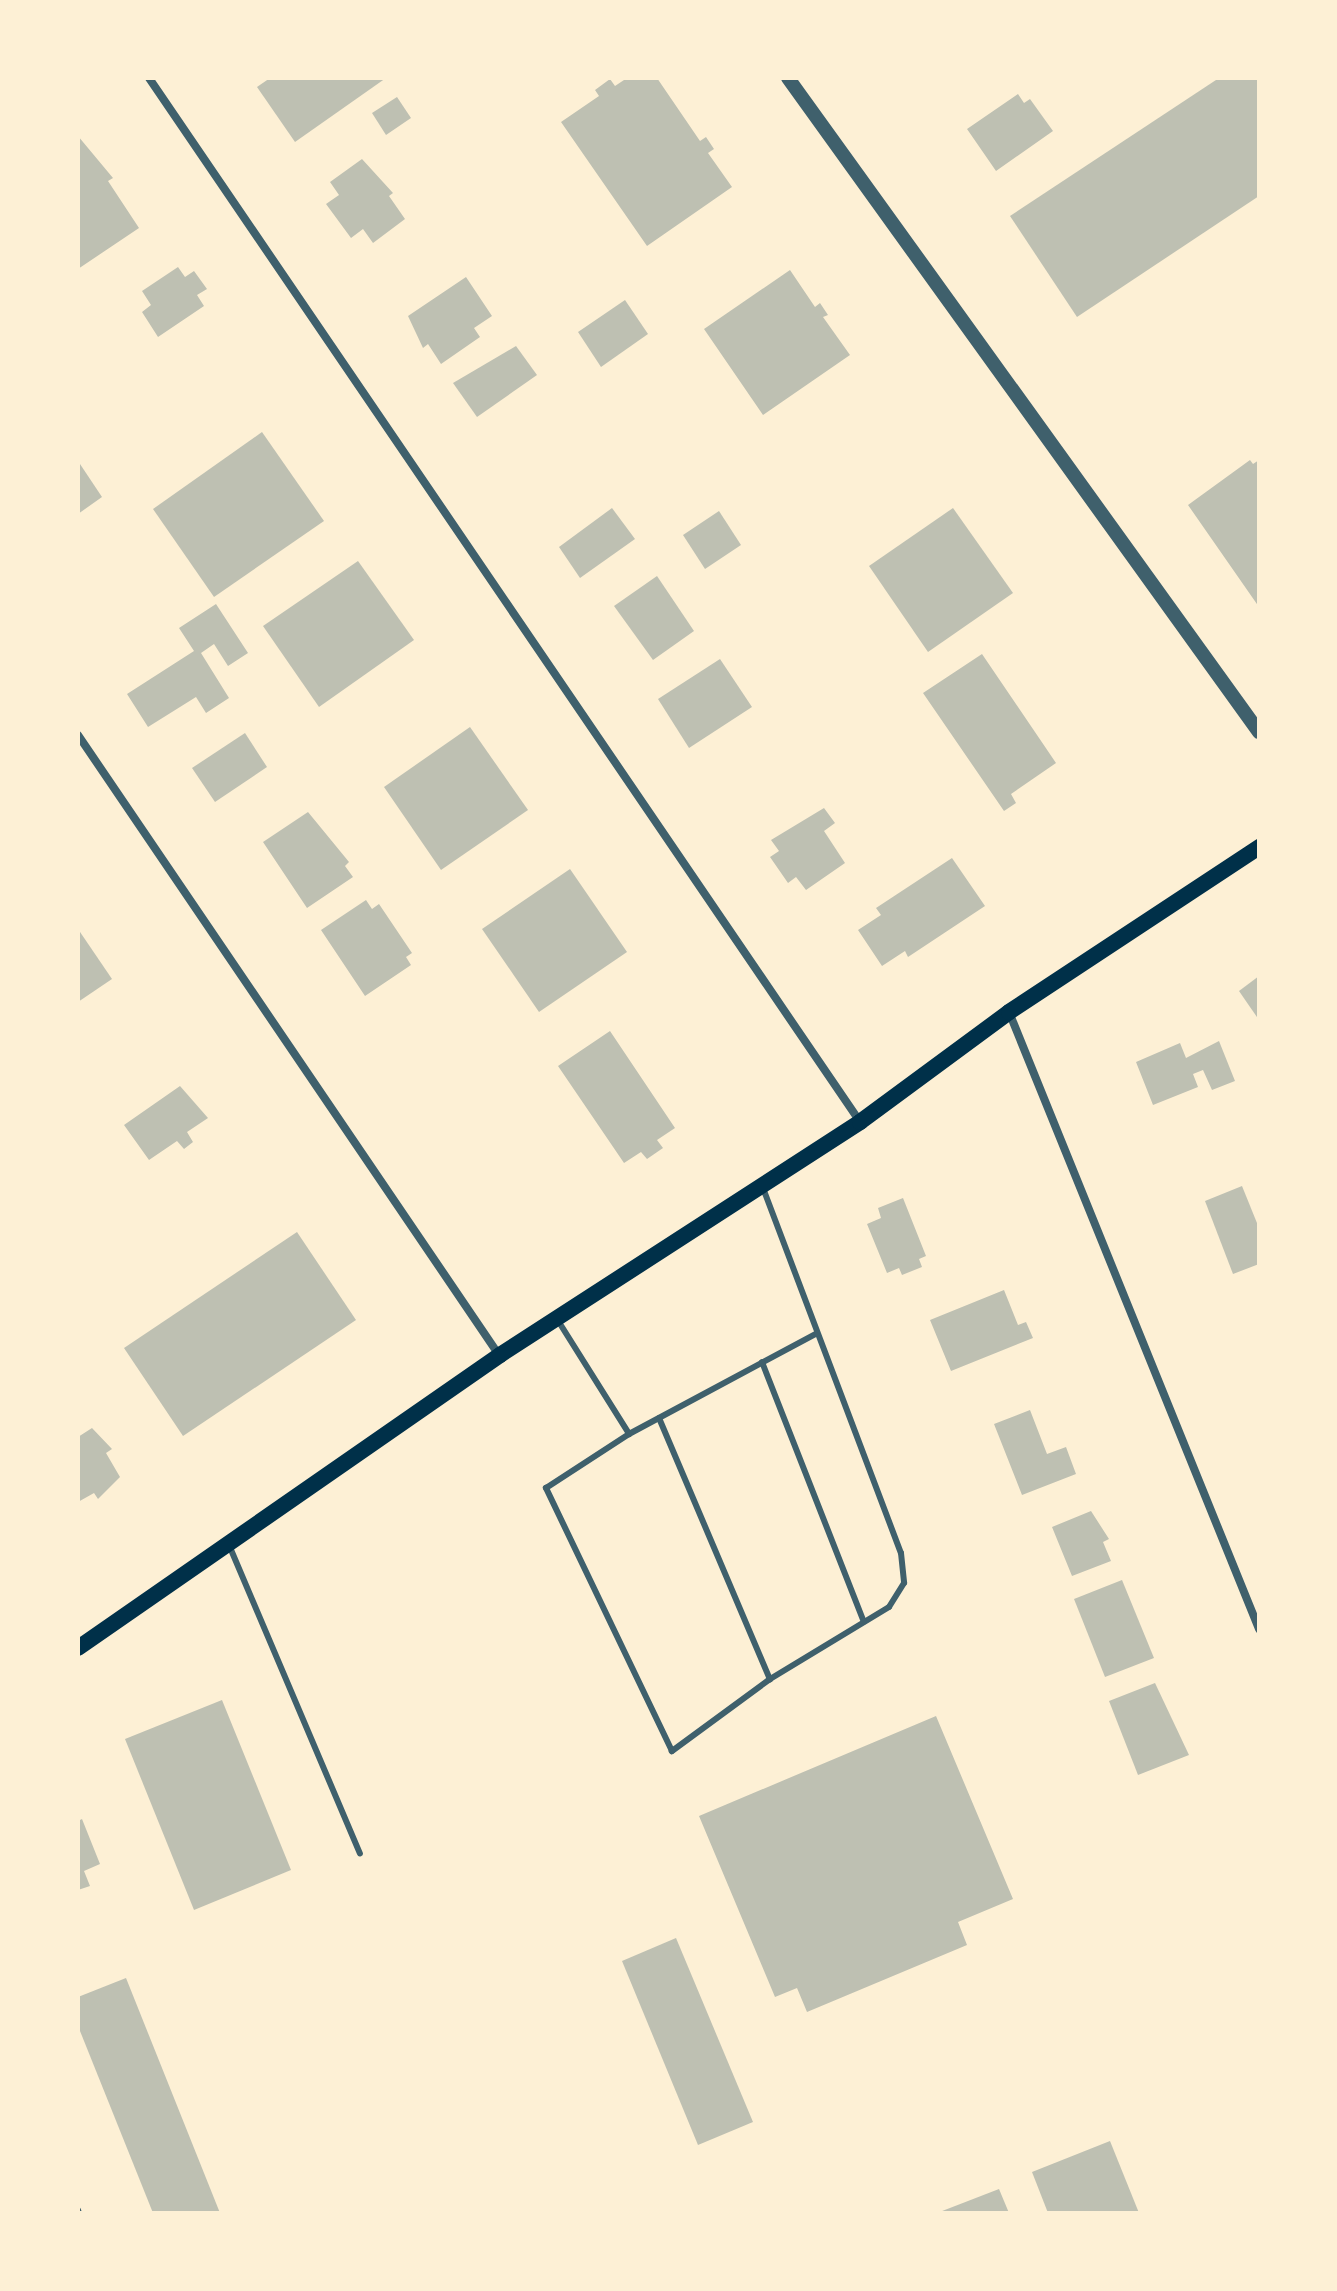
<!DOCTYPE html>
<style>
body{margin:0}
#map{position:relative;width:1337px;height:2291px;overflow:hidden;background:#fdf0d5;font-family:"Varela Round",sans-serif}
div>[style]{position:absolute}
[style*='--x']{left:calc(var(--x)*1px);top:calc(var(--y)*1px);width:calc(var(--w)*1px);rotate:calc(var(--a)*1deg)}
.building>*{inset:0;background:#bec0b2}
.service>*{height:6px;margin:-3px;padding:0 3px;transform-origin:3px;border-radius:3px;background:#3f606c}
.minor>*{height:8px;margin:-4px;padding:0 4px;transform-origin:4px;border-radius:4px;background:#3f606c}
.tertiary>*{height:14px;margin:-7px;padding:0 7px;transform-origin:7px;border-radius:7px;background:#3f606c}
.secondary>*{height:16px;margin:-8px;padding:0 8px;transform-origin:8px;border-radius:8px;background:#003049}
span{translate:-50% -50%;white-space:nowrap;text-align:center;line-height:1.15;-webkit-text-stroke:7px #fdf0d5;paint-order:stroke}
.frame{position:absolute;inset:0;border:80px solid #fdf0d5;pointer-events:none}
</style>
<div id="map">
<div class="building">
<i style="clip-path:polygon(270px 78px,386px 78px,295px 142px,257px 87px)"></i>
<i style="clip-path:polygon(627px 78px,657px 78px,700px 141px,706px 137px,714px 149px,708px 153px,732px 187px,647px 246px,561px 122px,599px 96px,595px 90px,610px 79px,615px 86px)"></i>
<i style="clip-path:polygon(1219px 78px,1259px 78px,1259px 196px,1077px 317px,1010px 216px)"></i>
<i style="clip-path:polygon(1018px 94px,1024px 103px,1030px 99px,1053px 131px,996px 171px,967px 129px)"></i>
<i style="clip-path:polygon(397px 97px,411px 118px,386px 135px,372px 113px)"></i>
<i style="clip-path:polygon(78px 136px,113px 178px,108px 181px,139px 228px,78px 269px)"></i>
<i style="clip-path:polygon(362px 159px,393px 193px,389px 196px,405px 219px,373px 243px,363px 229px,351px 238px,326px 204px,339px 195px,330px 182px)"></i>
<i style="clip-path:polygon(178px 267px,185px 277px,194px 271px,207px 289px,197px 295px,204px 306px,158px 337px,142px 312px,151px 305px,142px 291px)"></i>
<i style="clip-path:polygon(790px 270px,815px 307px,820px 303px,828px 315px,823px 317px,850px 355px,763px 415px,704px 329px)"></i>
<i style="clip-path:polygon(466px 277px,492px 316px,474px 328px,480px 337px,441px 364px,428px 344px,423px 348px,408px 316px)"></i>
<i style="clip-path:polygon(625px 300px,648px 334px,601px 367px,578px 332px)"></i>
<i style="clip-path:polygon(516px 346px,537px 375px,477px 417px,453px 383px)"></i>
<i style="clip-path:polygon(262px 432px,324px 521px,214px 597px,153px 509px)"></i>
<i style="clip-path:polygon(1250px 460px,1253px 464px,1259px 460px,1259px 607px,1188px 505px)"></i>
<i style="clip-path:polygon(78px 461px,102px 497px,78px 514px)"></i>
<i style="clip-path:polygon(612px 508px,635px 539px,580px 578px,559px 547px)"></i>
<i style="clip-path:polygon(953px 508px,1013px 593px,928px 652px,869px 566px)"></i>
<i style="clip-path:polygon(719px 511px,741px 545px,705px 569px,683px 535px)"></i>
<i style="clip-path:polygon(358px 561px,414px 640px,319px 707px,263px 626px)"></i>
<i style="clip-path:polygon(657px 576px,694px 631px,653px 660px,614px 606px)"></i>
<i style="clip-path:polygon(216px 604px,248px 653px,228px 666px,214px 644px,201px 653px,229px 698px,206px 713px,196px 697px,148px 727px,127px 694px,194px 651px,179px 628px)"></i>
<i style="clip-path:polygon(982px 654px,1056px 763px,1011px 794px,1016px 803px,1004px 811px,923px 693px)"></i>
<i style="clip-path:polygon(720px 659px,752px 707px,689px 748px,658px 699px)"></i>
<i style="clip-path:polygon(470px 727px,528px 810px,441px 870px,384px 787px)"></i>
<i style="clip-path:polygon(245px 733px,267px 767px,215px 802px,192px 768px)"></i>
<i style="clip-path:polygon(824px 808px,835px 823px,824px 831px,845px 863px,806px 890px,796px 877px,788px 883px,770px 857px,779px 851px,771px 840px)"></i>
<i style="clip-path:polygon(308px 812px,349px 862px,345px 866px,353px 877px,307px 908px,263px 842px)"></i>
<i style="clip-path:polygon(952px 858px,985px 906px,908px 957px,905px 951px,882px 966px,858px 930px,881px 915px,876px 908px)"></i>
<i style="clip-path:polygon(570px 869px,627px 952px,539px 1012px,482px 929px)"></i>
<i style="clip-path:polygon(366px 900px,372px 909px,379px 904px,412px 953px,406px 957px,411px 965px,365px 996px,321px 930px)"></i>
<i style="clip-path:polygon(78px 929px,112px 979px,78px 1002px)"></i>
<i style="clip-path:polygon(1259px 976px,1259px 1020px,1239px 991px)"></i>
<i style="clip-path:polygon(610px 1031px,675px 1128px,657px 1140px,663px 1148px,647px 1159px,641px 1152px,624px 1163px,558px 1066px)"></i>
<i style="clip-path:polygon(1219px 1041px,1235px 1081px,1212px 1090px,1203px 1070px,1193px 1074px,1198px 1087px,1153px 1105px,1136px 1062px,1180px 1043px,1186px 1058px)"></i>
<i style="clip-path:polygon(180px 1086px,208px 1118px,187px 1132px,193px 1142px,184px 1149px,177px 1141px,149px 1160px,124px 1125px)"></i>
<i style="clip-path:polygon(1242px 1186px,1259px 1228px,1259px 1264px,1233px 1274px,1205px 1201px)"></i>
<i style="clip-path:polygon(903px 1198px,926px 1256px,919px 1259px,922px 1267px,902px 1275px,899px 1268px,887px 1273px,867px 1224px,881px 1218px,878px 1208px)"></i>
<i style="clip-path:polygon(297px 1232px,356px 1320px,183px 1436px,124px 1348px)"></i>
<i style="clip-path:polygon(1004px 1290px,1018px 1325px,1026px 1322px,1033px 1338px,951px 1371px,930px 1320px)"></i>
<i style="clip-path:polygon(1030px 1410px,1047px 1454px,1066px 1447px,1076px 1474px,1022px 1495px,994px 1424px)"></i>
<i style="clip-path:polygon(92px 1428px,112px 1449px,106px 1453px,120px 1477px,98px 1499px,94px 1493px,78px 1502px,78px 1437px)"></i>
<i style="clip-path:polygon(1091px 1511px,1109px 1539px,1103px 1542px,1111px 1561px,1072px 1576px,1052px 1527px)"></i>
<i style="clip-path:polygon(1122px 1580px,1154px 1658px,1105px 1677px,1074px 1599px)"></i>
<i style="clip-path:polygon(1155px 1683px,1189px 1755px,1138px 1775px,1109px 1701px)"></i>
<i style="clip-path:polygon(222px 1700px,291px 1870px,194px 1910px,125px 1739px)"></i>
<i style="clip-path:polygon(936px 1716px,1013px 1899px,958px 1922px,967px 1945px,807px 2012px,797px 1988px,775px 1997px,699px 1816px)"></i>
<i style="clip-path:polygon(82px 1819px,100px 1864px,84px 1871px,90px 1886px,78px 1890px,78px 1821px)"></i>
<i style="clip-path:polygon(676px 1938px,753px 2122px,698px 2145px,622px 1961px)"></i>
<i style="clip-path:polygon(126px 1978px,220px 2213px,153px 2213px,78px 2026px,78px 1997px)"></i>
<i style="clip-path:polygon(1110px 2141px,1139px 2213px,1048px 2213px,1032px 2172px)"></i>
<i style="clip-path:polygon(999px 2189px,1009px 2213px,937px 2213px)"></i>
</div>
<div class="service">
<i style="--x:763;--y:1188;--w:390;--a:69.3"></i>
<i style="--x:901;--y:1553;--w:30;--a:84"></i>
<i style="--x:904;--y:1583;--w:28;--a:122"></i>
<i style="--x:889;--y:1607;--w:139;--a:148.8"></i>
<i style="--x:770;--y:1679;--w:122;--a:143.7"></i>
<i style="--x:672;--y:1751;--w:292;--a:-115.6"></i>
<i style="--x:546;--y:1488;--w:99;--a:-33"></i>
<i style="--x:629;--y:1434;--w:213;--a:-28.2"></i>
<i style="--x:557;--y:1319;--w:136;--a:57.9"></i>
<i style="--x:762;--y:1362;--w:279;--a:68.6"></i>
<i style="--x:659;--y:1418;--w:284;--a:67"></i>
<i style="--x:229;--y:1545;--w:335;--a:67"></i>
<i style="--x:78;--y:2210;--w:3;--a:72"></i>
</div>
<div class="minor">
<i style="--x:149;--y:78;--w:1263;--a:55.74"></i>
<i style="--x:78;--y:735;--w:749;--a:55.82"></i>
<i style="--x:1009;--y:1012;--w:666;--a:67.94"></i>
</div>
<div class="tertiary">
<i style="--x:788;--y:78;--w:806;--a:54.24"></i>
</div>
<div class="secondary">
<i style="--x:78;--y:1648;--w:514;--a:-34.77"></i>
<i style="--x:500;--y:1355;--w:429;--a:-32.9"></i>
<i style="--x:860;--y:1122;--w:185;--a:-36.4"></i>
<i style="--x:1009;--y:1012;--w:300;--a:-33.4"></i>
</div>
<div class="frame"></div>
</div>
